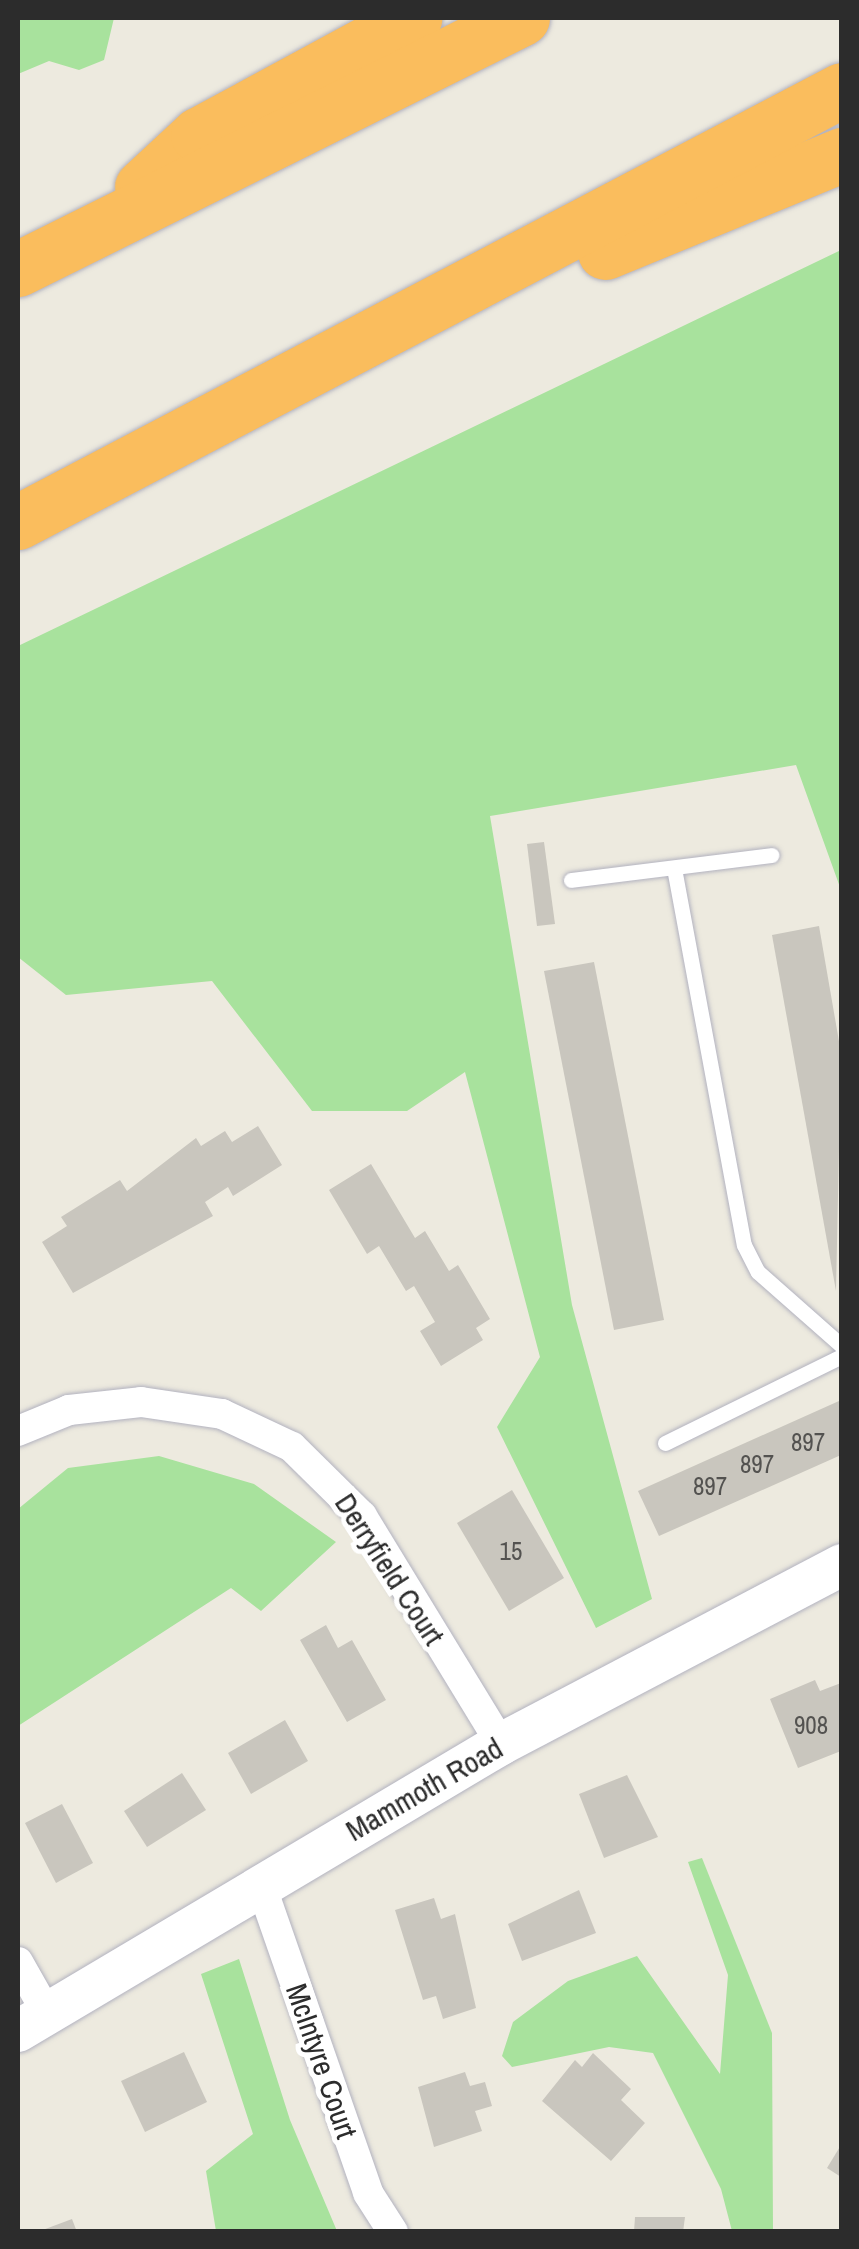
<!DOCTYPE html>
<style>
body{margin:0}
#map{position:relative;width:859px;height:2249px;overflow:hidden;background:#edeadf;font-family:"Archivo Narrow",sans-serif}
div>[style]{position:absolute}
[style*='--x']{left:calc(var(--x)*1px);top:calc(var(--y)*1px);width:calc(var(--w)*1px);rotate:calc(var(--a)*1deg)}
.green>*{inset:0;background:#a8e29d}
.building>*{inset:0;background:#c9c6be}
.roads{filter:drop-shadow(0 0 2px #b2b2bf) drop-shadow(0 0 2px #b2b2bf)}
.service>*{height:15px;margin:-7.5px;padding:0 7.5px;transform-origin:7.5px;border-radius:7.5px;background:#fff}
.minor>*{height:30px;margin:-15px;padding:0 15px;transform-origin:15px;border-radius:15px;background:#fff}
.secondary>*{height:42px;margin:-21px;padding:0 21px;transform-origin:21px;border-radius:21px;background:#fff}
.motorway>*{height:55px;margin:-27.5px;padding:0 27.5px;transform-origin:27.5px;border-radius:27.5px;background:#fabd5d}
span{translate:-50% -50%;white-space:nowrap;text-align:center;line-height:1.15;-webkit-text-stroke:10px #fff;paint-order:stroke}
.number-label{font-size:25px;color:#535250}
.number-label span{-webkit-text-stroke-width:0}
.street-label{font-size:30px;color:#2c2c2c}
.frame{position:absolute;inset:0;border:20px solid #2c2c2c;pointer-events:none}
</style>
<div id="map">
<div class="green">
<i style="clip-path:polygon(18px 18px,114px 18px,104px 60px,79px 70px,49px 61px,18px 74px)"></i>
<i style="clip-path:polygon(841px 250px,841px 890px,796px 765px,490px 816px,572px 1305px,652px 1599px,596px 1628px,497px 1427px,540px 1357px,465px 1072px,407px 1111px,312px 1111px,212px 981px,66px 995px,18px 957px,18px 646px)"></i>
<i style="clip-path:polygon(159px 1456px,254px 1484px,336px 1542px,261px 1611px,231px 1588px,18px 1726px,18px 1509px,68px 1468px)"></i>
<i style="clip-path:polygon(702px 1858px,772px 2033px,773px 2231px,732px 2231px,721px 2189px,653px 2053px,609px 2047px,512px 2067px,502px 2056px,513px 2022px,568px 1981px,637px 1956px,720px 2074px,728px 1975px,688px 1862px)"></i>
<i style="clip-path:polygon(239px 1959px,290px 2120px,337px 2231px,216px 2231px,206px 2171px,253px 2134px,201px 1974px)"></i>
</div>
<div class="building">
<i style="clip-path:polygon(544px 842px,555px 924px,537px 926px,527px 844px)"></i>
<i style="clip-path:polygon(819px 926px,841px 1053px,836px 1291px,772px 935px)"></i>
<i style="clip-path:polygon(594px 962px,664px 1320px,614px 1330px,544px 971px)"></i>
<i style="clip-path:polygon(258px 1126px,282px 1165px,233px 1196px,228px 1187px,205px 1202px,213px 1216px,73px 1293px,42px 1242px,67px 1226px,61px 1217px,120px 1180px,127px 1191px,196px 1138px,201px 1146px,225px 1131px,232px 1142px)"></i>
<i style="clip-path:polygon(371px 1164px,415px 1238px,425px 1231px,449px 1271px,458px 1265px,490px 1319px,476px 1328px,483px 1340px,441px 1366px,420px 1331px,435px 1322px,414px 1286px,406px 1291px,379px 1246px,367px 1254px,329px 1190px)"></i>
<i style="clip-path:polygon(839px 1401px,841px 1455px,659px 1536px,638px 1491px)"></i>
<i style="clip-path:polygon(512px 1490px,564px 1578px,509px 1611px,457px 1523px)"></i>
<i style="clip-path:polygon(326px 1625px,338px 1648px,352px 1640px,386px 1700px,347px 1722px,300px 1640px)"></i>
<i style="clip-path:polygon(815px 1680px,820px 1691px,841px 1683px,841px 1751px,798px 1768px,770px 1699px)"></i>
<i style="clip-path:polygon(285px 1720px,308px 1761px,251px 1794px,228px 1753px)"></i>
<i style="clip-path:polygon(182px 1773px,206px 1810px,147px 1847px,124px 1811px)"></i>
<i style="clip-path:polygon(627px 1775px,658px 1837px,604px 1858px,579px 1794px)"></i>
<i style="clip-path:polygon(62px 1804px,93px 1863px,56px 1883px,25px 1823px)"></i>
<i style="clip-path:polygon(579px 1890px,596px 1933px,522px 1961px,508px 1924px)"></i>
<i style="clip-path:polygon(434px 1898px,441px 1919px,455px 1914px,476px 2008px,443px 2019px,436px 1996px,423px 2000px,395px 1910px)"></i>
<i style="clip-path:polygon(184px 2052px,207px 2102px,145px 2132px,121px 2081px)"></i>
<i style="clip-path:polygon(593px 2053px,631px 2089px,621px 2100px,645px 2123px,611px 2161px,542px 2101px,575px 2060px,582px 2067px)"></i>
<i style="clip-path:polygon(465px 2072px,470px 2086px,485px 2082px,492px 2106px,475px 2111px,482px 2131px,434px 2147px,418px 2087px)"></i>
<i style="clip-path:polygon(841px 2145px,841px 2177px,827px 2168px)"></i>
<i style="clip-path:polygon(635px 2217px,685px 2217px,683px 2232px,634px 2232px)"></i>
<i style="clip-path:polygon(72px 2219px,77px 2232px,40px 2232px,40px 2231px)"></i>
</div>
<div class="roads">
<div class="service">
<i style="--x:674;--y:868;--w:383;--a:79.5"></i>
<i style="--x:744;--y:1245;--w:30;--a:63"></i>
<i style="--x:758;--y:1272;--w:112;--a:41.4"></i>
<i style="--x:571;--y:880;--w:202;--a:-7.1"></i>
<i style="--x:665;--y:1443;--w:197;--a:-26.2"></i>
</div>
<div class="minor">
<i style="--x:18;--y:1431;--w:55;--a:-22.4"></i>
<i style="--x:69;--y:1410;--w:72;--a:-6.3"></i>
<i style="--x:141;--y:1402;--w:82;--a:8.4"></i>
<i style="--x:222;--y:1414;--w:77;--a:25.2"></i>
<i style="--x:292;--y:1447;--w:98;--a:44.6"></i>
<i style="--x:362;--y:1516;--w:267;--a:58.6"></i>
<i style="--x:261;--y:1885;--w:326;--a:70.8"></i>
<i style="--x:368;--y:2193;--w:46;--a:57.3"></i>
<i style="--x:18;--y:1962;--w:59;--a:60.4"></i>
</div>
<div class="secondary">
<i style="--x:18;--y:2031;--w:562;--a:-30.72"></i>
<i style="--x:501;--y:1744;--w:385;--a:-27.7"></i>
</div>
<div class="motorway">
<i style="--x:142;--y:187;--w:76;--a:-42.9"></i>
<i style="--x:198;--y:135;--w:246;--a:-28.4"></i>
<i style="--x:605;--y:252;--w:256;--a:-22.3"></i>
<i style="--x:18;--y:269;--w:563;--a:-26.47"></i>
<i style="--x:18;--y:522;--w:930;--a:-27.67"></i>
</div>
</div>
<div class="number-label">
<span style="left:808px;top:1442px">897</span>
<span style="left:757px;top:1464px">897</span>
<span style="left:710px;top:1486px">897</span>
<span style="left:511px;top:1551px">15</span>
<span style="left:811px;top:1725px">908</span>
</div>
<div class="street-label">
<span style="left:390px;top:1569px;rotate:57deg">Derryfield Court</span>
<span style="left:424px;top:1789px;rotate:-30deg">Mammoth Road</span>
<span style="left:322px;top:2061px;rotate:71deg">McIntyre Court</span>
</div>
<div class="frame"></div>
</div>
